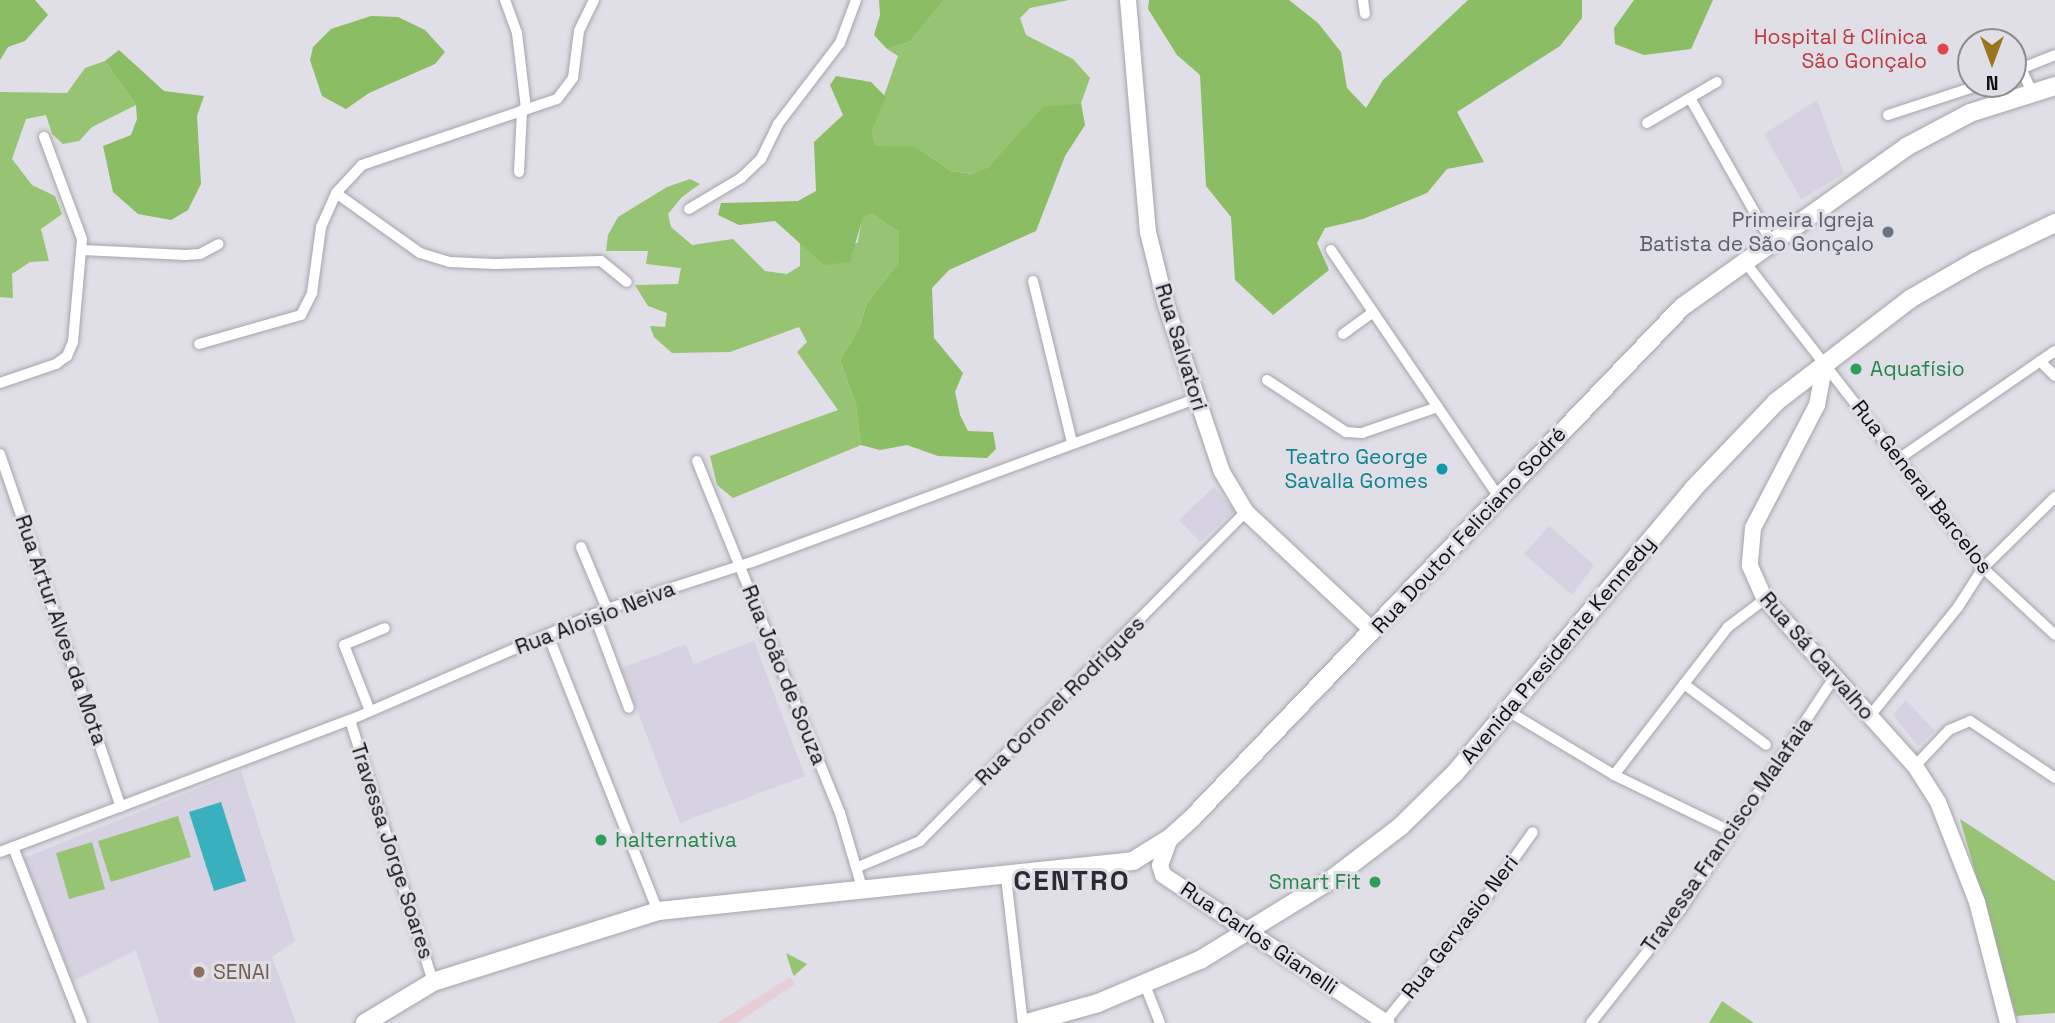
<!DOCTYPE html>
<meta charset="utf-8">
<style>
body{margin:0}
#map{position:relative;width:2055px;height:1023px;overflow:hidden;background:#e0dee6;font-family:"Space Grotesk",sans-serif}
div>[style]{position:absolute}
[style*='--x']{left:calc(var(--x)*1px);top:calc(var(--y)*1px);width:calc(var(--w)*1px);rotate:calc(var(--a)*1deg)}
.commercial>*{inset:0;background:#e7ced6}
.built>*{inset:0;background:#d6d2e1}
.green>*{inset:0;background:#96c473}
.forest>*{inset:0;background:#8bbd64}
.water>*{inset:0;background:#39b0be}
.roads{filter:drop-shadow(0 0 2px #a5a3ab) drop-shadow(0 0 2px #a5a3ab)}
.street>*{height:10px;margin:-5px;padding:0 5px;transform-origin:5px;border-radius:5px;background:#fff}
.secondary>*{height:16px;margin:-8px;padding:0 8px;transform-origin:8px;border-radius:8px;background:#fff}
.primary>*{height:18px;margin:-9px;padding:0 9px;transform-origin:9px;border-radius:9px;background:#fff}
.dots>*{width:19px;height:19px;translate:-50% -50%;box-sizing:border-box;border:4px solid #e0dee6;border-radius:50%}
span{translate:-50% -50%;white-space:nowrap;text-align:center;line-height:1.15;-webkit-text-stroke:6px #e0dee6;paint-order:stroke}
.health-label{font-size:21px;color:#be3a42}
.right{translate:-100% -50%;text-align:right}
.worship-label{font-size:21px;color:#5b616d}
.street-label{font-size:21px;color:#0f0e11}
.leisure-label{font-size:21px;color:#27864d}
.left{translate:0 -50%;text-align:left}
.culture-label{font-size:21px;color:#0d838f}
.education-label{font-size:21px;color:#785e54}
.district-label{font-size:28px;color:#2b2a30;font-weight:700;letter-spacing:2px}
.north{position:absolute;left:1957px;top:28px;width:70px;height:70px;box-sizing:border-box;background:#e0dee6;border:2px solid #8c8b91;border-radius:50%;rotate:180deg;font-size:19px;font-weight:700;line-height:28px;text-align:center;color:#0f0e11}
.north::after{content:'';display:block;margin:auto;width:24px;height:32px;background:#9b7420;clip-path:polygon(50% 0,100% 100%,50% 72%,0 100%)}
</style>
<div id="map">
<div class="commercial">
<i style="clip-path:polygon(790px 977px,795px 984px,737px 1023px,717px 1023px)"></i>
</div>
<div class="built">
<i style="clip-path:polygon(1817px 100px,1844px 174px,1801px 199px,1764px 134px)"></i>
<i style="clip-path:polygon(1214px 487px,1235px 510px,1200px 542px,1179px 520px)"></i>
<i style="clip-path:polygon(1549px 526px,1594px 565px,1572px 595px,1524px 554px)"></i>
<i style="clip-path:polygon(754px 641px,805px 776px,680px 823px,621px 668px,686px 644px,694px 664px)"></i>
<i style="clip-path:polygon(1906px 700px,1935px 731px,1918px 746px,1893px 715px)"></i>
<i style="clip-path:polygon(241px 771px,295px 941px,272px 957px,296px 1023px,159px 1023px,136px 950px,73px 981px,24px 858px)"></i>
</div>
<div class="green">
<i style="clip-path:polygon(944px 0,1069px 0,1030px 8px,1020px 18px,1026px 35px,1073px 59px,1090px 78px,1081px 103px,1043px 108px,988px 167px,974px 174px,951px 171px,916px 147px,875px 147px,872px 130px,898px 56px,887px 49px,910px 42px)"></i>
<i style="clip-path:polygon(105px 61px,136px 105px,92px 127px,79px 141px,63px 144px,52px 134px,46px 115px,26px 119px,12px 159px,32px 185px,55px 196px,62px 214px,41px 229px,49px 261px,30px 262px,12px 274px,13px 298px,0 297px,0 92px,67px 93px,85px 68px)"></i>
<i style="clip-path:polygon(690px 179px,700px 184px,682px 197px,668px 214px,671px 227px,692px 245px,733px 239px,765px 271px,787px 274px,800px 266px,800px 242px,824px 265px,858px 242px,862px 217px,872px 214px,899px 232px,899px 262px,867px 303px,859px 328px,840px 360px,856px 405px,861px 445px,733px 498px,717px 485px,710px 456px,838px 410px,797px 352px,807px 342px,799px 327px,730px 352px,672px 353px,654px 337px,650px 326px,665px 327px,667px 313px,648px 306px,635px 285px,678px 284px,681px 268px,646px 264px,648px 251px,606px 251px,608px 235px,618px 217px,667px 187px)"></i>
<i style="clip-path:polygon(178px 816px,191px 857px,111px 882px,98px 841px)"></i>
<i style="clip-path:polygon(1960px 819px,2055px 881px,2055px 1013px,2016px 1016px)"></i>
<i style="clip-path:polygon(92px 842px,105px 889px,69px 899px,56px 853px)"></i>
<i style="clip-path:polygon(786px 953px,807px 964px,794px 976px,792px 972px)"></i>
<i style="clip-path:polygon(1722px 1001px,1754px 1023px,1709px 1023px)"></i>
</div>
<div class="forest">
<i style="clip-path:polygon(0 0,35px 0,48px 15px,25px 41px,8px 47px,0 60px)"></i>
<i style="clip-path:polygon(879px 0,944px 0,910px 42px,887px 49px,874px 35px,880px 15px)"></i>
<i style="clip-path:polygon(1149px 0,1289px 0,1318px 23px,1341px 52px,1347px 88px,1366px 108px,1383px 80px,1468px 0,1582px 0,1582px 18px,1560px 46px,1457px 112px,1484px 162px,1447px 169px,1427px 193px,1363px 219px,1325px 228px,1317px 243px,1329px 270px,1273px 315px,1235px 280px,1231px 217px,1206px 186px,1200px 75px,1177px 55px,1148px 9px)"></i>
<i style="clip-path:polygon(1634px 0,1713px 0,1691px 49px,1644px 55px,1615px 44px,1614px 28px)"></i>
<i style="clip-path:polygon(371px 16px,398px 17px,425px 30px,445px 52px,435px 64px,369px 93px,346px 109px,322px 96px,310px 60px,313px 47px,331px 29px)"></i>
<i style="clip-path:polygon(119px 50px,164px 91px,204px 96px,197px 116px,201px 184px,188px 210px,171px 220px,138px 214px,113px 192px,103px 146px,131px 135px,137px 119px,136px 105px,105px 61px)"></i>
<i style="clip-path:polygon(836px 76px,871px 82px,886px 97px,872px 130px,875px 146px,916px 147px,951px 171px,973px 174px,988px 167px,1043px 107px,1081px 103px,1085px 125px,1065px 156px,1036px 231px,949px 270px,932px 288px,934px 338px,963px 373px,955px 392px,960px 415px,968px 431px,993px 432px,996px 449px,987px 458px,938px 456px,907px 445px,880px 450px,861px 445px,856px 405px,840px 360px,859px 328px,867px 303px,899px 262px,899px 232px,872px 214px,863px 217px,850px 262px,824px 265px,775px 221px,739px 225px,718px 215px,721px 203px,798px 201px,816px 191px,814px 142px,843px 115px,830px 85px)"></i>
</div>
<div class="water">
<i style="clip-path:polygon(221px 802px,246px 881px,214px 891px,189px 812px)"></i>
</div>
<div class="roads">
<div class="street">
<i style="--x:505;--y:0;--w:35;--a:70"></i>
<i style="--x:517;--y:33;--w:77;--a:83.2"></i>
<i style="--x:594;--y:0;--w:34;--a:116"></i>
<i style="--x:579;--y:31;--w:47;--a:97.3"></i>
<i style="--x:573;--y:78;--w:26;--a:127"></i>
<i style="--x:557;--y:99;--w:206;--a:161.3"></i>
<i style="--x:362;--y:165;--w:38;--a:133"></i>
<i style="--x:336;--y:193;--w:103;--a:35.5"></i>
<i style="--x:420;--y:253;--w:31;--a:17"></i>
<i style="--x:450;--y:262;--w:45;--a:2.5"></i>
<i style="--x:495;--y:264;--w:106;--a:-1.6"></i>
<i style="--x:601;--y:261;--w:33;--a:39"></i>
<i style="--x:1363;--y:0;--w:14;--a:82"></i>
<i style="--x:2021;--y:69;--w:25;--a:64"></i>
<i style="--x:2013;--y:72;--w:45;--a:-22"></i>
<i style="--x:1690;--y:98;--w:167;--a:60.5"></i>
<i style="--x:1888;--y:115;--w:100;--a:-18.1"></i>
<i style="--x:1647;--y:123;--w:81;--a:-30.4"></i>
<i style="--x:519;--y:172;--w:62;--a:-87.2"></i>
<i style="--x:689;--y:209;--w:61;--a:-30.8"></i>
<i style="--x:741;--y:178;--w:28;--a:-44"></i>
<i style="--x:761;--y:159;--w:39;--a:-64"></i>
<i style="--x:778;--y:124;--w:102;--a:-52.6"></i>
<i style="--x:840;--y:43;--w:46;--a:-69.6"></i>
<i style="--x:83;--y:250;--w:102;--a:2.8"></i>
<i style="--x:185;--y:255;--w:15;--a:-4"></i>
<i style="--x:200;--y:254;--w:21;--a:-28"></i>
<i style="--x:1331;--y:250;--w:301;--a:55.8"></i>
<i style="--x:1745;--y:262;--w:388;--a:52.1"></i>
<i style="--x:1983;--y:568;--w:98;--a:42.9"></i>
<i style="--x:1033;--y:281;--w:166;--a:76.4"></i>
<i style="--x:1343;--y:334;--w:37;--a:-36"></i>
<i style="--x:199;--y:344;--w:106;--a:-15.9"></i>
<i style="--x:301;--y:315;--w:25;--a:-63"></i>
<i style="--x:312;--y:293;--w:67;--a:-82.2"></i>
<i style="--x:321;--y:227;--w:37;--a:-66"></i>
<i style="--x:2040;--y:361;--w:21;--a:45"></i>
<i style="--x:1267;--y:380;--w:95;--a:33.4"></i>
<i style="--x:1346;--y:432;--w:16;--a:4"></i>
<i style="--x:1362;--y:433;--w:80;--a:-18.9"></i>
<i style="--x:0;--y:383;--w:59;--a:-18.7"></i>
<i style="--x:56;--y:364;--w:14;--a:-36"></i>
<i style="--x:67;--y:356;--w:15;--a:-67"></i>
<i style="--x:73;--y:342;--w:103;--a:-85"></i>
<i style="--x:82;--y:239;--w:109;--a:-110.4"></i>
<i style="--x:0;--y:454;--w:373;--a:71.1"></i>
<i style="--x:1897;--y:460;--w:192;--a:-34.6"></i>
<i style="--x:697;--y:461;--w:380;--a:67.9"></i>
<i style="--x:840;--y:813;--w:81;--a:73.6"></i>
<i style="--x:581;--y:547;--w:67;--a:67.2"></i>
<i style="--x:594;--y:614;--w:100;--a:69.6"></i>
<i style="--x:548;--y:635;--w:297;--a:68.3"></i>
<i style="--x:1684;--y:684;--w:72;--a:-52.3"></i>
<i style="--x:1728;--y:627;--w:46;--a:-37.1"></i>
<i style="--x:370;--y:711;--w:71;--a:-111.5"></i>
<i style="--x:344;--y:645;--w:44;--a:-22.5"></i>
<i style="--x:1508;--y:711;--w:124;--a:31.1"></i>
<i style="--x:1614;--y:775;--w:115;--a:-52.4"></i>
<i style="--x:1684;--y:684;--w:102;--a:36.6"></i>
<i style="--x:1869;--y:717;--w:141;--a:-51"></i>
<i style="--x:1958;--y:607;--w:46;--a:-57.3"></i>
<i style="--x:1983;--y:568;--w:101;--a:-44.6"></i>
<i style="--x:350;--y:720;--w:275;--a:72.4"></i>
<i style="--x:1915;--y:766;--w:50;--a:-46.6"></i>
<i style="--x:1949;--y:730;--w:23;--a:-23"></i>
<i style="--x:1970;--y:721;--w:102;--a:33.8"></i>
<i style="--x:1614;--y:775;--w:131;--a:25.8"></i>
<i style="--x:13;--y:847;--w:189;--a:68.6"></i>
<i style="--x:0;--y:852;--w:374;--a:-20.7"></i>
<i style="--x:350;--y:720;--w:280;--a:-23.4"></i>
<i style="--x:607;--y:609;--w:152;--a:-18"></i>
<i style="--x:752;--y:562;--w:473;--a:-20.2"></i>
<i style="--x:858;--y:867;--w:67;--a:-22.8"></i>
<i style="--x:920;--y:841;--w:463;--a:-45.3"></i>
<i style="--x:1006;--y:877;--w:147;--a:83.4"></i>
<i style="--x:1145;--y:985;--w:41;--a:68.5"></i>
<i style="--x:1385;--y:1022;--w:164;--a:-51"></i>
<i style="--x:1488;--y:895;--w:77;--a:-54.5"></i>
<i style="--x:1591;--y:1023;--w:145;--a:-51.7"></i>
<i style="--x:1681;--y:909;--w:277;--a:-56.5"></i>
</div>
<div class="secondary">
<i style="--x:1128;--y:0;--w:233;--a:85.1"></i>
<i style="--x:1148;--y:232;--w:75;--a:76.1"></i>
<i style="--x:1166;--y:305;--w:176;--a:71.5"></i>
<i style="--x:1222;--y:472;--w:47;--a:59"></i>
<i style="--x:1246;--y:512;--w:174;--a:43.1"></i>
<i style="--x:1825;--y:363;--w:43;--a:100.8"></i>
<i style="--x:1817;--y:405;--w:139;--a:117.5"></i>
<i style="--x:1753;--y:528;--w:38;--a:95"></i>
<i style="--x:1750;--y:566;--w:36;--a:66"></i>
<i style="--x:1765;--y:599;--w:224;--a:48.1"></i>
<i style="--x:1915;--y:766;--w:43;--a:57.4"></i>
<i style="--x:1938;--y:802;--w:107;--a:68.7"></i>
<i style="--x:1977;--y:902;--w:125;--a:75.6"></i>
<i style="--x:1170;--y:838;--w:29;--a:110"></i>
<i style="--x:1160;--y:865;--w:10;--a:73"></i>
<i style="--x:1163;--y:875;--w:268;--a:33.5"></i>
</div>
<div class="primary">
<i style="--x:365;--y:1023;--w:79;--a:-31.1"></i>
<i style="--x:433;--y:982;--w:236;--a:-17.5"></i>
<i style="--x:658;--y:911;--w:478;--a:-6"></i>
<i style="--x:1133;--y:861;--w:44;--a:-31.9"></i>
<i style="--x:1170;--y:838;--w:31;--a:-42"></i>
<i style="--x:1193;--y:817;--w:707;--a:-46.2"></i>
<i style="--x:1682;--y:307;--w:275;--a:-35.5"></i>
<i style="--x:1906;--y:147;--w:72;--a:-28"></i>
<i style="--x:1970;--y:113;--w:89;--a:-17.6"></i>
<i style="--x:1027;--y:1023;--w:74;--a:-15.7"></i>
<i style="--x:1098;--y:1003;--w:111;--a:-22.9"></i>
<i style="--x:1200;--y:960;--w:155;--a:-31.5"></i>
<i style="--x:1332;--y:879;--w:87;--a:-37.5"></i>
<i style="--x:1401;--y:826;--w:76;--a:-44.5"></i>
<i style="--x:1455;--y:773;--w:371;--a:-50"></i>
<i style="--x:1693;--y:489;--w:120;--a:-46.3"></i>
<i style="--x:1776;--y:402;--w:169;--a:-37.5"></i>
<i style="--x:1910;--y:299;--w:76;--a:-29.9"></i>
<i style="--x:1976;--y:261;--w:88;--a:-25.7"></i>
</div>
</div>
<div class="dots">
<i style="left:1943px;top:49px;background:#e0444e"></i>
<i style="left:1888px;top:232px;background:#6b7280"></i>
<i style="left:1856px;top:369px;background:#2e9e5b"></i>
<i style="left:1442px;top:469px;background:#0f9aa8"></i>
<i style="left:601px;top:840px;background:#2e9e5b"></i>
<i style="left:1375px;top:882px;background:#2e9e5b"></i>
<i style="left:199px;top:972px;background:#8d6e63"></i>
</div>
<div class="health-label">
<span class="right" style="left:1927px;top:49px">Hospital &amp; Clínica<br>São Gonçalo</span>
</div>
<div class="worship-label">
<span class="right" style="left:1874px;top:232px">Primeira Igreja<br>Batista de São Gonçalo</span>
</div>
<div class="street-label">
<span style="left:1181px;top:347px;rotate:73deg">Rua Salvatori</span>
<span style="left:1922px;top:487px;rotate:52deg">Rua General Barcelos</span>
<span style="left:1469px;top:530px;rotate:-47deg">Rua Doutor Feliciano Sodré</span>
<span style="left:595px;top:618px;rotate:-21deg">Rua Aloisio Neiva</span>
<span style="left:61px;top:630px;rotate:71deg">Rua Artur Alves da Mota</span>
<span style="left:1558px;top:650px;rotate:-50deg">Avenida Presidente Kennedy</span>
<span style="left:1817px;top:656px;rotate:49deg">Rua Sá Carvalho</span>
<span style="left:784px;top:675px;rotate:68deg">Rua João de Souza</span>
<span style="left:1060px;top:701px;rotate:-45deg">Rua Coronel Rodrigues</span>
<span style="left:1727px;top:835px;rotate:-55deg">Travessa Francisco Malafaia</span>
<span style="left:392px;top:851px;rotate:72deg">Travessa Jorge Soares</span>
<span style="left:1460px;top:927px;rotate:-52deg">Rua Gervasio Neri</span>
<span style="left:1259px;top:938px;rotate:34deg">Rua Carlos Gianelli</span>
</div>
<div class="leisure-label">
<span class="left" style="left:1870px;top:369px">Aquafísio</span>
<span class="left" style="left:615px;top:840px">halternativa</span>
<span class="right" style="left:1361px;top:882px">Smart Fit</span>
</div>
<div class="culture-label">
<span class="right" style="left:1428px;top:469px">Teatro George<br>Savalla Gomes</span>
</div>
<div class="education-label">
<span class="left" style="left:213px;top:972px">SENAI</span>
</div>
<div class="district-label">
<span style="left:1072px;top:880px">CENTRO</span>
</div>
<div class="north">N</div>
</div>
